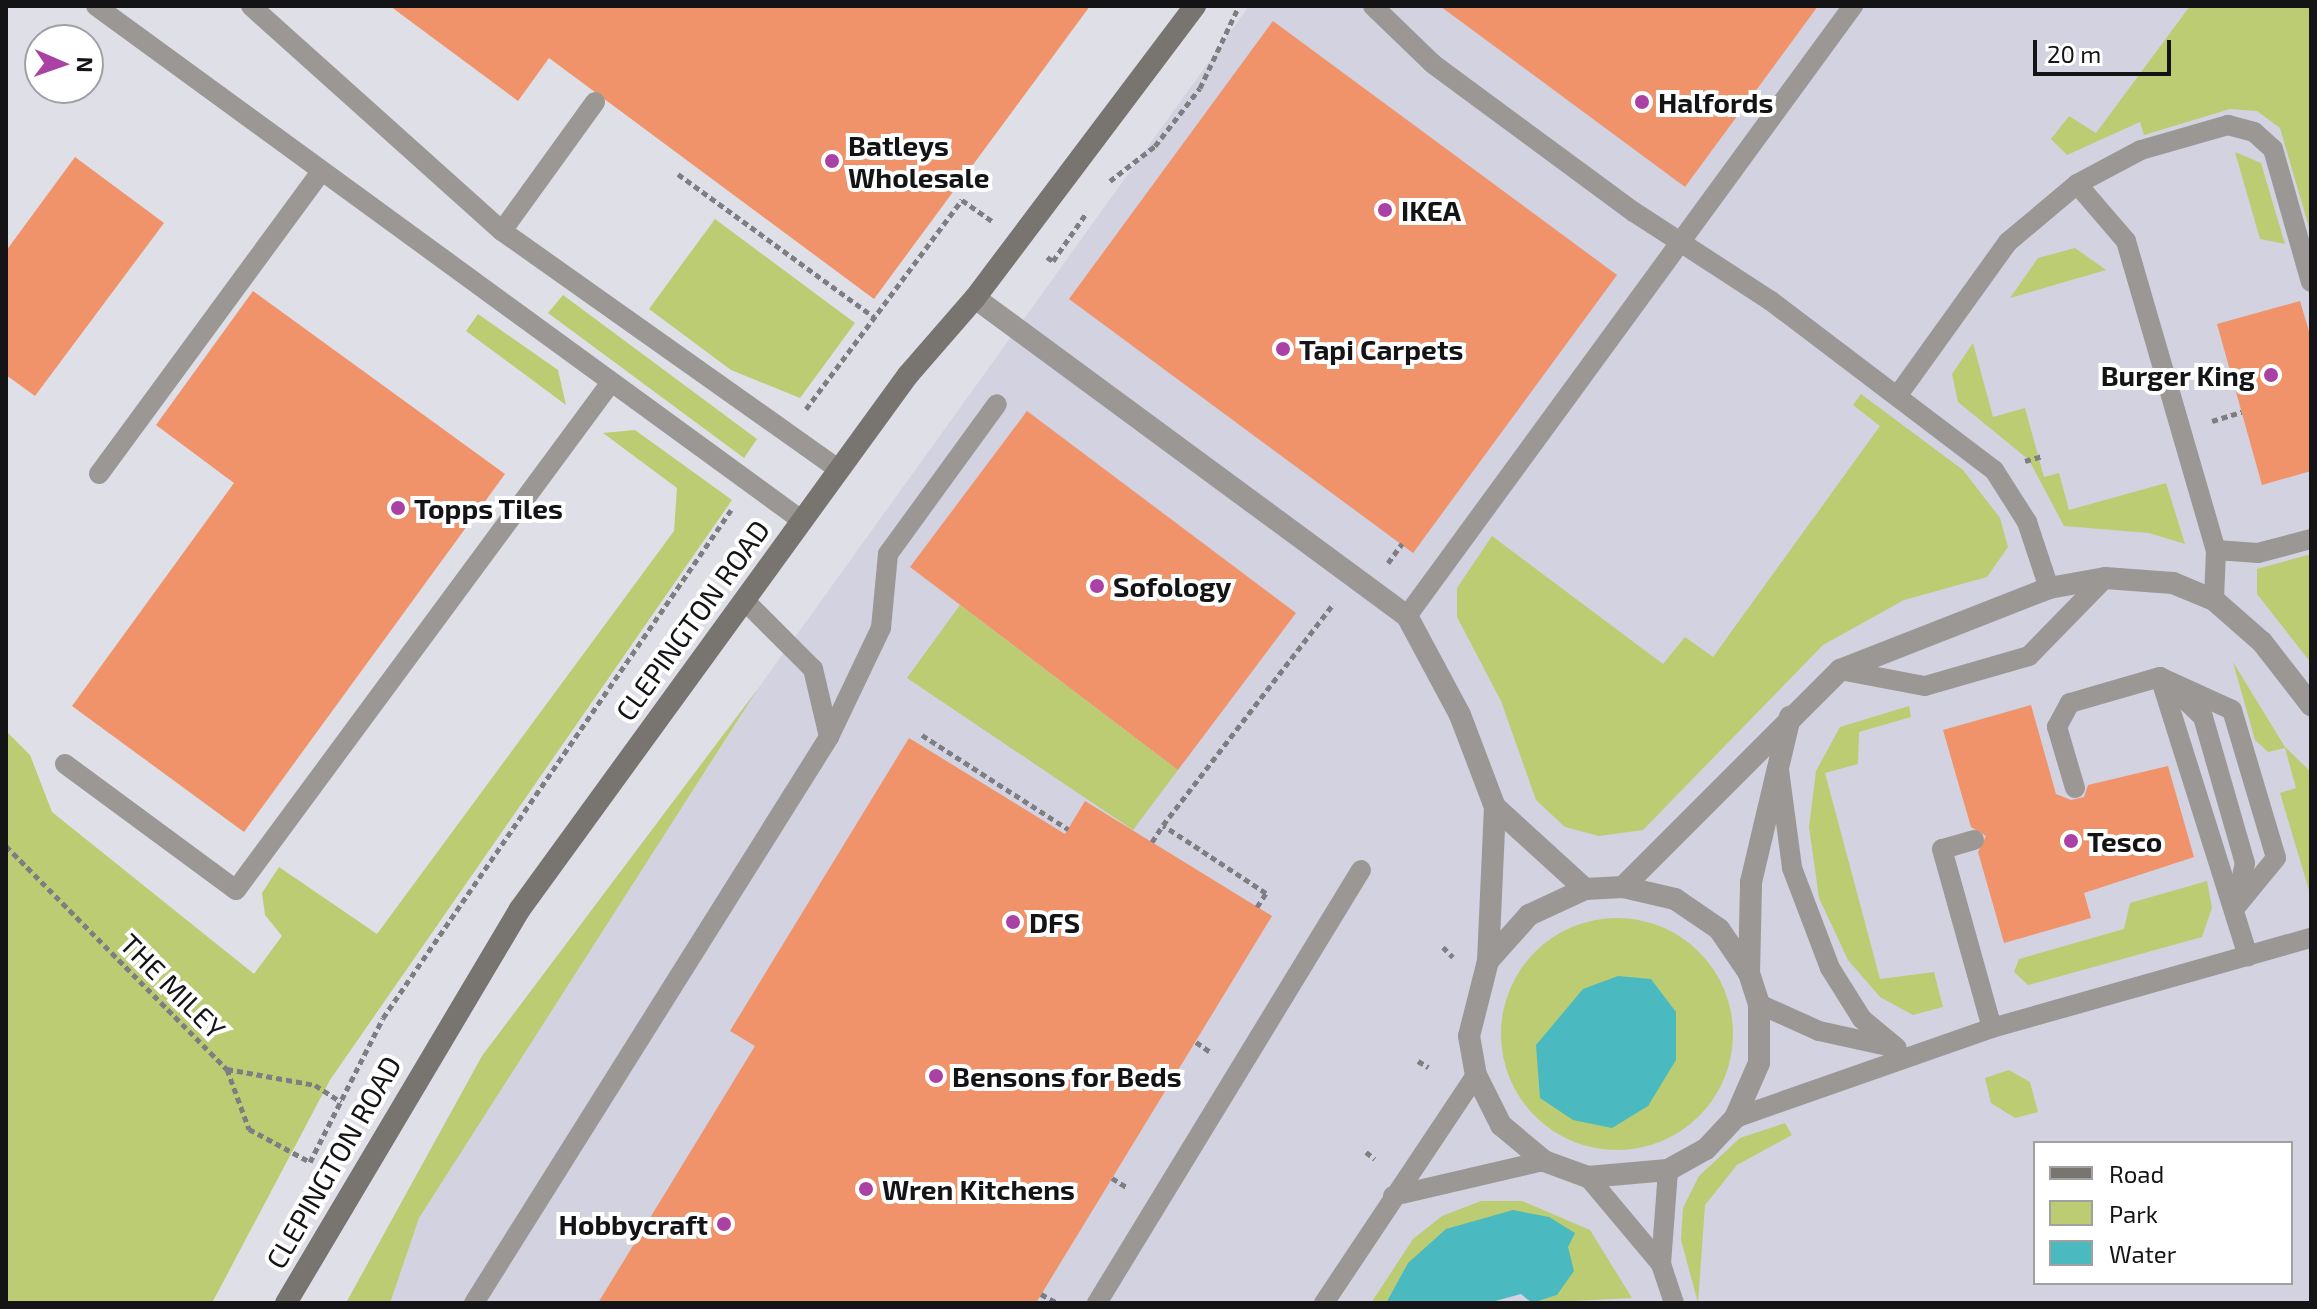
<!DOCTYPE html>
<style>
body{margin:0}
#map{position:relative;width:2317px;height:1309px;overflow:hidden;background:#dfdfe7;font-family:"Exo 2",sans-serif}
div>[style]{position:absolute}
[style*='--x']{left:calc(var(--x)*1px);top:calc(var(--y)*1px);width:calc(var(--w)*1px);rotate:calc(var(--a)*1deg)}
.built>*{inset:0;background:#d2d2e1}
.green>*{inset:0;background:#bbcc73}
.round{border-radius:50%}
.water>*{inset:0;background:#4bbac0}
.building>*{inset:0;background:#f0936a}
.path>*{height:5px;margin-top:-2.5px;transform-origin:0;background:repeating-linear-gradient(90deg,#7d7d82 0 6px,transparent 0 10px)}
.service>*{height:20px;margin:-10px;padding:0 10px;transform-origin:10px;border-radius:10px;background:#9a9794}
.minor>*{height:22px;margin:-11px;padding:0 11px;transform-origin:11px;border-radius:11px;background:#9a9794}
.secondary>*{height:22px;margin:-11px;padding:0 11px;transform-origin:11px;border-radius:11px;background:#787470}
.dots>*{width:22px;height:22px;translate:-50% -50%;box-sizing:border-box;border:4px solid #fff;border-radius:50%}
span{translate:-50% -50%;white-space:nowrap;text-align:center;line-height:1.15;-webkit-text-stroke:8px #fff;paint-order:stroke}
.poi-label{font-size:28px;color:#141416;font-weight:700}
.left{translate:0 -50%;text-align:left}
.right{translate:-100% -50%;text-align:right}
.street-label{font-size:28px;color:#141416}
.frame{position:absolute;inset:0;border:8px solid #141416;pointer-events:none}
.legend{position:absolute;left:2033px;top:1141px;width:260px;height:144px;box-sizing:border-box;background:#fff;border:2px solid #a1a1a2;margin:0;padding:10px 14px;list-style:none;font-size:24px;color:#141416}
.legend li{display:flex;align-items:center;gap:16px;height:40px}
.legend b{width:40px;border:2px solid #a1a1a2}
.north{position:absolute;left:24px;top:24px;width:80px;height:80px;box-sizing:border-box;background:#fff;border:2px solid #a1a1a2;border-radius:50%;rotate:92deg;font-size:22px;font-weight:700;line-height:32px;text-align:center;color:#141416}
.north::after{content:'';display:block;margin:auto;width:28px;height:36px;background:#aa42a6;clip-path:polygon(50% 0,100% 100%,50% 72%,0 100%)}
.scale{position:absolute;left:2033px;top:40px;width:138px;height:36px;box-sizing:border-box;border:4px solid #141416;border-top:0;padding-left:10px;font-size:24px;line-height:28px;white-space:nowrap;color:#141416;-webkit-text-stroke:6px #fff;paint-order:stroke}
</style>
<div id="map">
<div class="built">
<i style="clip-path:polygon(evenodd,1249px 6px,2311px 6px,2311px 1303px,346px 1303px,482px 1056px,757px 690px,1249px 6px,2035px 1143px,2291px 1143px,2291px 1283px,2035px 1283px,2035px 1143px)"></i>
</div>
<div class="green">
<i style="clip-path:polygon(2190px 6px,2311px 6px,2311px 234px,2280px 128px,2257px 111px,2230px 109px,2144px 135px,2140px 122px,2067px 155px,2051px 139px,2069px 116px,2096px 133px)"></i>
<i style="clip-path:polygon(2235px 152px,2261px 163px,2285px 244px,2260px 239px)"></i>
<i style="clip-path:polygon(715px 219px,855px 323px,800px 398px,731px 370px,649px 309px)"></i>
<i style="clip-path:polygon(2075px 248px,2106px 270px,2010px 298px,2038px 258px)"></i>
<i style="clip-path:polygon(563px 295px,757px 439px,744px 458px,548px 313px)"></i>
<i style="clip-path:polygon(478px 314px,558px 370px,566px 405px,466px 331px)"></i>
<i style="clip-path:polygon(1973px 343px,1993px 417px,2025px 408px,2044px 477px,2059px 473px,2069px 510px,2166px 483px,2185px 544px,2149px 533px,2064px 526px,2029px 460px,1958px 402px,1952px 374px)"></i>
<i style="clip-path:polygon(1861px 394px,1963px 470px,2000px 518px,2008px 547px,1987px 577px,1904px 600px,1823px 645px,1643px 830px,1599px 836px,1565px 827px,1536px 800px,1501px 701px,1457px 617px,1457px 588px,1492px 536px,1663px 664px,1685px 637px,1713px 657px,1880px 426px,1853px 405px)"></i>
<i style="clip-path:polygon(635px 430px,732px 500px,330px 1080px,212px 1303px,6px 1303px,6px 731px,30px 755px,52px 812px,254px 974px,282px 936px,265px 915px,262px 893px,279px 867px,377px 934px,674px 531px,677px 488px,603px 433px)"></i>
<i style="clip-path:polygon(2311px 554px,2311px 663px,2257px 594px,2257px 569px)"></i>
<i style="clip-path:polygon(960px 605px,1178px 770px,1133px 830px,907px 678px)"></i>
<i style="clip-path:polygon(2233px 662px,2285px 747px,2311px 772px,2311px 897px,2280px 793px,2296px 788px,2285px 748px,2268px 752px,2255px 740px)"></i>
<i style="clip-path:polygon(757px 690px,419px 1218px,390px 1303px,346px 1303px,482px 1056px)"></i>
<i style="clip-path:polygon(1909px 706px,1911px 717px,1859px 732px,1858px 764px,1825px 773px,1880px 979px,1934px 972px,1943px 1007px,1913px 1015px,1880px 997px,1848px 960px,1819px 898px,1809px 827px,1816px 771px,1840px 727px)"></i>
<i style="clip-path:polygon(2207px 881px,2212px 908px,2202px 937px,2028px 985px,2014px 972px,2019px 959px,2124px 929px,2130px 903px)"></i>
<i class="round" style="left:1501px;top:918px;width:232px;height:232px"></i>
<i style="clip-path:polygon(2009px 1070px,2030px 1082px,2038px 1112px,2015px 1118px,1991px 1103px,1985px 1078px)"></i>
<i style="clip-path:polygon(1785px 1123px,1792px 1135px,1737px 1165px,1705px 1205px,1698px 1303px,1681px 1240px,1683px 1208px,1699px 1176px,1740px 1138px)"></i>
<i style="clip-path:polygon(1481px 1201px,1522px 1201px,1590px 1230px,1632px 1298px,1532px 1303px,1557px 1295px,1408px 1263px,1386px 1303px,1371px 1303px,1413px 1239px,1442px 1216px)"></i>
</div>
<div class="water">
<i style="clip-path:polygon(1618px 976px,1651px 979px,1676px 1012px,1676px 1060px,1648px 1106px,1612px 1128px,1573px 1120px,1540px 1098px,1536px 1045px,1583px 989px)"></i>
<i style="clip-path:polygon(1513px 1210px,1549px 1217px,1575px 1233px,1568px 1247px,1574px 1271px,1557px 1295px,1532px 1303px,1521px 1294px,1488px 1303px,1386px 1303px,1408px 1263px,1446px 1229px)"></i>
</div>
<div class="building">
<i style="clip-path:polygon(390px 6px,1090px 6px,874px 299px,549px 58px,518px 101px)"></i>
<i style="clip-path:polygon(1440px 6px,1818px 6px,1685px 187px)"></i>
<i style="clip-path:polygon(1273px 21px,1617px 275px,1413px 553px,1069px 299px)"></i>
<i style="clip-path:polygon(75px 157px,164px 223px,35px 396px,6px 375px,6px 251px)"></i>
<i style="clip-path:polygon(253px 291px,505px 474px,244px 832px,72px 706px,234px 483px,156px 425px)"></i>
<i style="clip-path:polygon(2300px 301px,2311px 338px,2311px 471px,2262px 485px,2217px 324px)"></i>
<i style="clip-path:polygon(1027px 411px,1296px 613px,1178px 770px,910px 567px)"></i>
<i style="clip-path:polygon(2031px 705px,2056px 794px,2071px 800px,2084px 797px,2088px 785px,2168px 766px,2194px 857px,2084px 893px,2091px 918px,2004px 943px,1978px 852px,1986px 836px,1971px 827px,1943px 730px)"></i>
<i style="clip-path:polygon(909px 738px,1065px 834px,1085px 801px,1272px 916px,1036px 1303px,598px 1303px,755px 1046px,730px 1031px)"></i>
</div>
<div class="path">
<i style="--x:678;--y:174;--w:243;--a:36.1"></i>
<i style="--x:1110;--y:181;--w:57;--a:-37.9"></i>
<i style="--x:1155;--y:146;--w:73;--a:-52.2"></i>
<i style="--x:1200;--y:88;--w:91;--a:-64.6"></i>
<i style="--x:1047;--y:257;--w:7;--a:34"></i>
<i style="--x:1053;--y:261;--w:60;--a:-55.2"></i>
<i style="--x:806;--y:409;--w:261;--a:-53.3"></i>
<i style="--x:962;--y:200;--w:37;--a:35"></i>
<i style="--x:2212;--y:421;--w:31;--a:-17"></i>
<i style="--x:2025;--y:461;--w:19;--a:-16"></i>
<i style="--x:1388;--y:563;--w:24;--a:-54"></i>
<i style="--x:922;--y:735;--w:174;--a:32.8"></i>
<i style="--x:1152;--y:842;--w:20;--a:-57"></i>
<i style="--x:6;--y:846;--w:314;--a:45.3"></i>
<i style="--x:227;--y:1069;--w:89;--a:10.3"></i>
<i style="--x:315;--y:1085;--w:31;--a:33"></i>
<i style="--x:1257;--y:907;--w:17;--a:-57"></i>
<i style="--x:1266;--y:893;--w:123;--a:-146.6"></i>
<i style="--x:1163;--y:825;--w:280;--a:-52.4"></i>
<i style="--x:1443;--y:947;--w:14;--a:45"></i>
<i style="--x:1196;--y:1042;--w:19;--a:35"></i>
<i style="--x:1418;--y:1061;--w:12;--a:31"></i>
<i style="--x:227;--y:1069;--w:64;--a:69.9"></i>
<i style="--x:249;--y:1129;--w:69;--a:28.4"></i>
<i style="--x:310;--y:1162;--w:161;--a:-63.1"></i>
<i style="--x:383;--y:1018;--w:616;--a:-55.59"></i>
<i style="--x:1366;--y:1152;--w:11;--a:38"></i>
<i style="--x:1112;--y:1178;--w:19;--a:32"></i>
<i style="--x:1041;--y:1294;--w:18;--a:29"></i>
</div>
<div class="service">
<i style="--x:96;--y:6;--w:872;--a:36.09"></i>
<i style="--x:251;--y:6;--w:337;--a:41.9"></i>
<i style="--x:502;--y:231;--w:412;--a:35.3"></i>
<i style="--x:1373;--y:6;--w:83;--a:44"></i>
<i style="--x:1433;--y:64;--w:250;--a:36.4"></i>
<i style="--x:1634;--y:212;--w:163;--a:33"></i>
<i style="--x:1771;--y:301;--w:280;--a:37.2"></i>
<i style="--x:1994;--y:470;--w:62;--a:57.6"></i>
<i style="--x:2027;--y:522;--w:70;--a:71.6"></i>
<i style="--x:2077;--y:184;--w:72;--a:-28"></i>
<i style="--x:2141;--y:150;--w:91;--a:-16"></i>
<i style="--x:2228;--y:125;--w:27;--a:15"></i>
<i style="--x:2254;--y:132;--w:25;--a:42"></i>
<i style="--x:2273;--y:149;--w:138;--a:74.1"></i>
<i style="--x:502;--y:231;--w:159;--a:-54.2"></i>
<i style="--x:1898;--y:395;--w:188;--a:-54.3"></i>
<i style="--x:2008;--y:242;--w:90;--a:-40"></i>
<i style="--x:2077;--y:184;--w:75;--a:49.3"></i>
<i style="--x:2126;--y:241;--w:322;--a:73.8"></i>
<i style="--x:2216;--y:550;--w:50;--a:92.3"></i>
<i style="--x:99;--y:474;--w:371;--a:-53.7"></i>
<i style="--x:2216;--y:550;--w:42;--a:4.1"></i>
<i style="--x:2258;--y:553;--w:55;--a:-14.8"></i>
<i style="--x:1407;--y:616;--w:756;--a:-53.83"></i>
<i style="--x:1840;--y:670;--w:86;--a:10.7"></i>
<i style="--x:1925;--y:686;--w:108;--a:-16.1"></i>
<i style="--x:2029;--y:656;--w:109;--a:-45.7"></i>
<i style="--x:2160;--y:677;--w:79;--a:24.6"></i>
<i style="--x:2232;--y:710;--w:154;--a:73.4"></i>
<i style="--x:2276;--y:858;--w:65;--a:129.4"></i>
<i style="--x:2175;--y:690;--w:39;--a:44"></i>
<i style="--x:2203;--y:717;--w:152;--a:74"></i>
<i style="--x:2245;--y:863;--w:41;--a:102.7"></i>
<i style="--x:829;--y:737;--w:121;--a:-64.5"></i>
<i style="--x:881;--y:628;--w:74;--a:-84.6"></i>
<i style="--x:888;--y:554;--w:185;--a:-54"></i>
<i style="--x:65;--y:764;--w:212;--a:36.4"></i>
<i style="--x:236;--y:890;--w:628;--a:-53.55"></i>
<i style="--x:1779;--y:770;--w:99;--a:82.4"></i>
<i style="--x:1792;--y:868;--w:107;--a:69.2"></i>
<i style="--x:1830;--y:968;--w:60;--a:57.9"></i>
<i style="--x:1862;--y:1019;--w:45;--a:39.6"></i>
<i style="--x:2075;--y:788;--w:64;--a:-106.4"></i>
<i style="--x:2057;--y:727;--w:27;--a:-62"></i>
<i style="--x:2070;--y:703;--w:94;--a:-16.1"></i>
<i style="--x:2160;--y:677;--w:293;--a:72.5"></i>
<i style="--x:1974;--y:840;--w:33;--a:164"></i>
<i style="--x:1942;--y:849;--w:186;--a:74.4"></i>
<i style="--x:1759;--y:1004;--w:66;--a:24.2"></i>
<i style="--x:1819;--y:1031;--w:75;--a:12.4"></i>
<i style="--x:1735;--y:1118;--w:272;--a:-19.3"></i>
<i style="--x:1992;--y:1028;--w:331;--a:-15.8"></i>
<i style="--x:1588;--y:1177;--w:114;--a:50"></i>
<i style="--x:1661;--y:1264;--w:41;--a:71.6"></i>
<i style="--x:1393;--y:1196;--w:155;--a:-13.1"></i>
<i style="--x:1661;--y:1264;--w:94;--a:-85.7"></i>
<i style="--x:474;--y:1303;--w:668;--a:-57.9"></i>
<i style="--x:829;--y:737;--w:70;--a:-103.2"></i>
<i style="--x:813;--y:669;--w:98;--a:-135"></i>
<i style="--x:1097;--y:1303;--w:507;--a:-58.63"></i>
<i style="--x:1324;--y:1303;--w:274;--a:-56.3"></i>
</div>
<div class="minor">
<i style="--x:975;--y:298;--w:536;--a:36.36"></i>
<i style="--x:1407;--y:616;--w:112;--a:61.8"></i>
<i style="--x:1460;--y:715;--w:98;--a:69.2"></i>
<i style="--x:1495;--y:807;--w:154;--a:92.6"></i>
<i style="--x:1495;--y:807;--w:122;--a:42.3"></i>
<i style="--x:1623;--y:887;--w:307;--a:-45"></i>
<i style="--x:1840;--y:670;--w:225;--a:-21.4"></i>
<i style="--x:2049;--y:588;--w:57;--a:-10.1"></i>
<i style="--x:2105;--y:578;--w:68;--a:4.2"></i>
<i style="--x:2173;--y:583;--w:44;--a:22.5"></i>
<i style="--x:2214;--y:600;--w:64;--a:41.2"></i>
<i style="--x:2262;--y:642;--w:80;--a:52.1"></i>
<i style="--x:1749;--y:973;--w:53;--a:-124.3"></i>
<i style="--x:1719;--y:929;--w:53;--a:-145.7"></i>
<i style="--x:1675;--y:899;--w:53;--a:-167"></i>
<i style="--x:1623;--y:887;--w:38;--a:177"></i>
<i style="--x:1585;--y:889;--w:62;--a:155.1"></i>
<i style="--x:1529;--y:915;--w:62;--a:131.7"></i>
<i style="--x:1488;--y:961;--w:77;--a:104.2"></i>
<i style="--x:1469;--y:1036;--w:40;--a:80"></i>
<i style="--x:1476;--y:1075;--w:56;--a:63.4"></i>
<i style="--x:1501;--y:1125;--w:56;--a:39.9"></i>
<i style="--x:1544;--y:1161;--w:47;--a:20"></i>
<i style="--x:1588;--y:1177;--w:80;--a:-5"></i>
<i style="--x:1668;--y:1170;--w:43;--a:-28.9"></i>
<i style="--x:1706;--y:1149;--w:42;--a:-46.9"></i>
<i style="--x:1735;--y:1118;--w:60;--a:-66.4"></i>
<i style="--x:1759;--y:1063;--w:59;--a:-90"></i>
<i style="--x:1759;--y:1004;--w:33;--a:-108"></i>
<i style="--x:1749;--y:973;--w:91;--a:-88.7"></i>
<i style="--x:1751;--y:882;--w:170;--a:-76.7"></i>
</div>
<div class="secondary">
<i style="--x:286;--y:1303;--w:458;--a:-59.3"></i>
<i style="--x:520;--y:909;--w:660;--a:-54"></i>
<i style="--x:908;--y:375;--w:102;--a:-49"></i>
<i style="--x:975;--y:298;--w:366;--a:-53"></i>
</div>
<div class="dots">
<i style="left:1642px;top:102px;background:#aa42a6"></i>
<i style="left:832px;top:161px;background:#aa42a6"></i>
<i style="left:1385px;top:210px;background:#aa42a6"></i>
<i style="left:1283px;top:349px;background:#aa42a6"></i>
<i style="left:2271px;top:375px;background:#aa42a6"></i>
<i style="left:398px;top:508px;background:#aa42a6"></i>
<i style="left:1097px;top:586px;background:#aa42a6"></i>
<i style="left:2071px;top:841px;background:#aa42a6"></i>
<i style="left:1013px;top:922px;background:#aa42a6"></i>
<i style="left:936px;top:1076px;background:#aa42a6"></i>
<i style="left:866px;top:1189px;background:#aa42a6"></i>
<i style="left:724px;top:1224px;background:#aa42a6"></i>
</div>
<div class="poi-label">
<span class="left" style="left:1658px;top:102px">Halfords</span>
<span class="left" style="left:848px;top:161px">Batleys<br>Wholesale</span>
<span class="left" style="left:1401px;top:210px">IKEA</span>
<span class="left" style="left:1299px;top:349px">Tapi Carpets</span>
<span class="right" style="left:2255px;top:375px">Burger King</span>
<span class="left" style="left:414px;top:508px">Topps Tiles</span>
<span class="left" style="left:1113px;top:586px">Sofology</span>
<span class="left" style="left:2087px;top:841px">Tesco</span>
<span class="left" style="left:1029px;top:922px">DFS</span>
<span class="left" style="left:952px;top:1076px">Bensons for Beds</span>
<span class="left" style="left:882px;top:1189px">Wren Kitchens</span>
<span class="right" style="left:708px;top:1224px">Hobbycraft</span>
</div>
<div class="street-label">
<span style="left:692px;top:620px;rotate:-54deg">CLEPINGTON ROAD</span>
<span style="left:173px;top:986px;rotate:45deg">THE MILEY</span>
<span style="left:333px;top:1162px;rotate:-60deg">CLEPINGTON ROAD</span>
</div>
<div class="frame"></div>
<ul class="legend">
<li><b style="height:10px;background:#787470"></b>Road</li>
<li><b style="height:22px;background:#bbcc73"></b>Park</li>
<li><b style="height:22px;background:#4bbac0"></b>Water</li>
</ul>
<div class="north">N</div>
<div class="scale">20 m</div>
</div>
